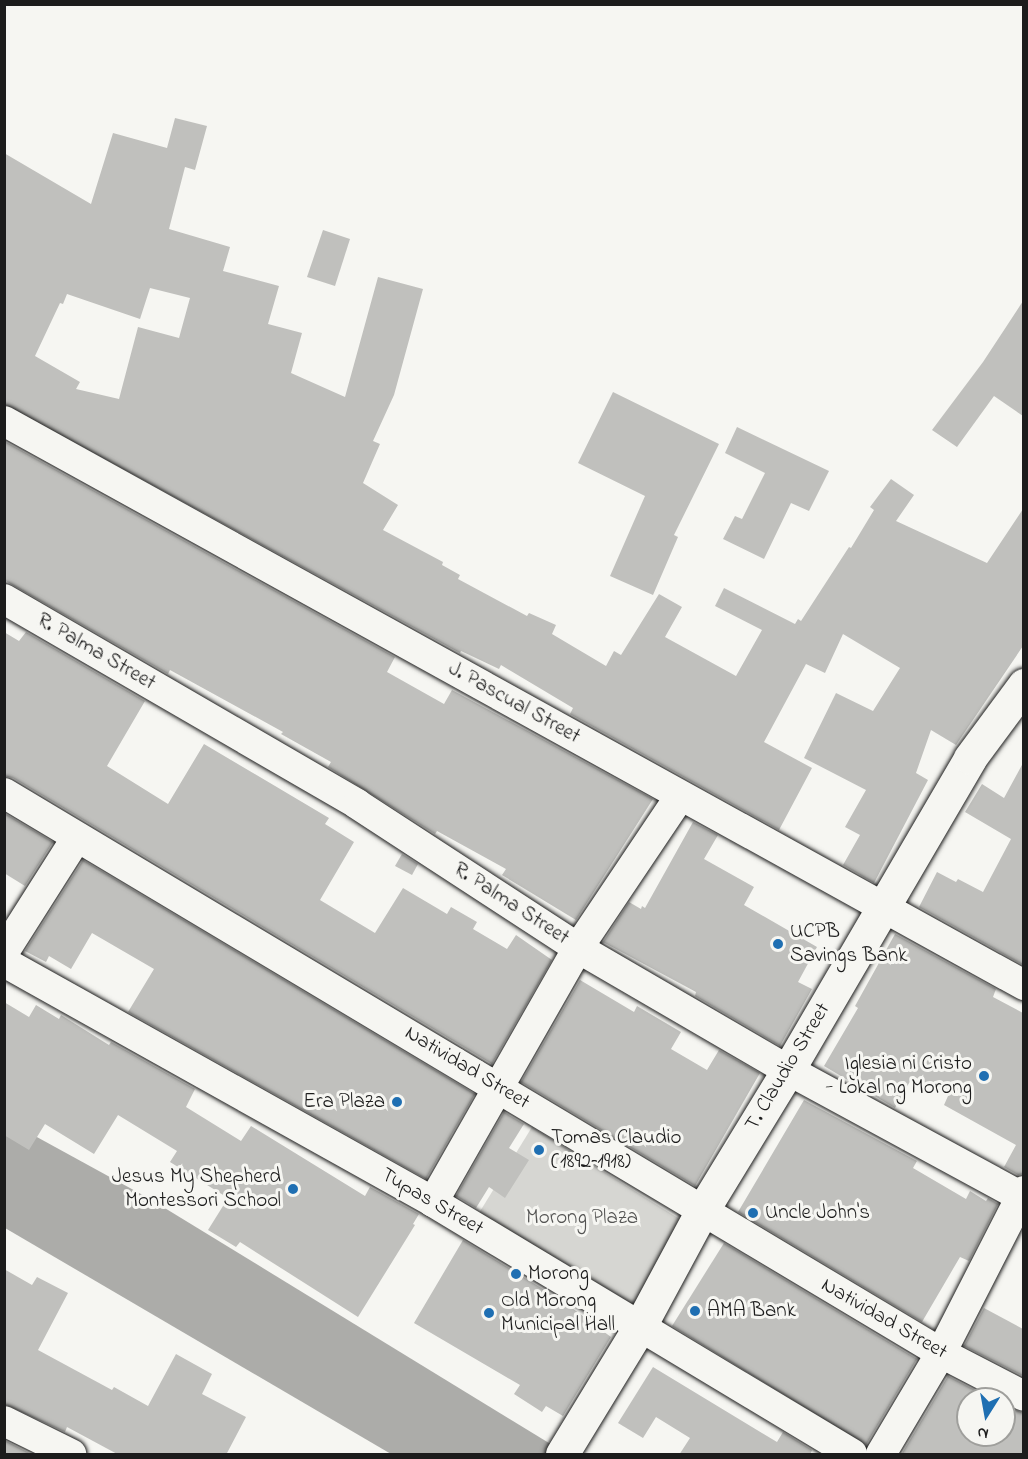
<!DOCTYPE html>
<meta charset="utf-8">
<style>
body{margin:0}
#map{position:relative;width:1028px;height:1459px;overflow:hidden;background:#f6f6f2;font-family:"Indie Flower",sans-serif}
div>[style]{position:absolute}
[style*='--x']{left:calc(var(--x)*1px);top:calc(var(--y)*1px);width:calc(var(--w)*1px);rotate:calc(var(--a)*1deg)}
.green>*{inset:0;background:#d6d6d2}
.water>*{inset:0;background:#acaca9}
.building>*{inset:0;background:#c0c0bd}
.roads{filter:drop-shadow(0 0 2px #1c1c1c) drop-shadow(0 0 2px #1c1c1c)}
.minor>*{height:30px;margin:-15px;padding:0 15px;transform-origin:15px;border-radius:15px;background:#f6f6f2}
.major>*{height:33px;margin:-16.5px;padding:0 16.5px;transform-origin:16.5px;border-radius:16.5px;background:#f6f6f2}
.dots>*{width:16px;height:16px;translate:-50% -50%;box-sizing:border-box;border:3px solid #f6f6f2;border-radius:50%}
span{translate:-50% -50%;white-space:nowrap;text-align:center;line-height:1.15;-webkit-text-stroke:6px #f6f6f2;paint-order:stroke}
.street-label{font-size:21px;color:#1c1c1c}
.poi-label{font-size:21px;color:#1c1c1c}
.left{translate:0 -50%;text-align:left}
.right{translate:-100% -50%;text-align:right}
.park-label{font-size:21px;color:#545453}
.frame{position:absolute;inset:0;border:6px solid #1c1c1c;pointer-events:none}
.north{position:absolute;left:956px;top:1387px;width:60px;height:60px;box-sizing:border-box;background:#f6f6f2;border:2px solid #9f9f9c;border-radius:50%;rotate:191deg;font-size:16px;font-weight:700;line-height:24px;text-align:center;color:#1c1c1c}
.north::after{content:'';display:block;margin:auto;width:21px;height:27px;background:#1f6fb2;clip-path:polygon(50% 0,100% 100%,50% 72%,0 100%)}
</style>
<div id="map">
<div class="green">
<i style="clip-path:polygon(532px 1127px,686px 1223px,632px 1309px,479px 1213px)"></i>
</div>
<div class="water">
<i style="clip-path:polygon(4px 1119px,150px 1199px,567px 1454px,391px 1454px,5px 1228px)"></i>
</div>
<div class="building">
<i style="clip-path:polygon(evenodd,175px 118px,207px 126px,195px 170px,185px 167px,169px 229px,230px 247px,223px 271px,279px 286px,268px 324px,302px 333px,291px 373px,345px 397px,378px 277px,423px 289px,394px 395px,373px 441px,380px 444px,363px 483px,398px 505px,383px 530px,443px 562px,442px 565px,460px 575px,458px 579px,527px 616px,529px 613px,556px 625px,552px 634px,606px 666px,614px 651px,621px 655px,659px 594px,682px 607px,665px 637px,736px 676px,762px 630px,715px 606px,724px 588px,795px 624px,798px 619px,801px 621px,849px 547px,851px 548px,874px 510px,870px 507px,891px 479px,914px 495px,896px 521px,987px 563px,1023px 509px,1023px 646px,956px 745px,931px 730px,916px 773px,928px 780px,874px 883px,843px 865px,860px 835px,845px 827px,866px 790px,804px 758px,836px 693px,873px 711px,900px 668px,843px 634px,825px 673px,806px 664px,764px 742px,812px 768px,779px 830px,570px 714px,573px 708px,501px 665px,499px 669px,461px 651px,460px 653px,4px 404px,4px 153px,91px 204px,113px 133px,167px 148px,175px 118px,150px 288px,190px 298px,179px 338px,138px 327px,119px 399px,76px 389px,80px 382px,35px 356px,60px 303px,63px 304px,67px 294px,140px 319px,150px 288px)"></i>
<i style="clip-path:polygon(323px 230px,350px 239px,335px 286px,307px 277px)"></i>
<i style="clip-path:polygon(1023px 301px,1023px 416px,994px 396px,957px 447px,932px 430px,983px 362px)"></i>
<i style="clip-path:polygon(613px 392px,719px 444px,674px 535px,678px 537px,653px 595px,610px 576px,645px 496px,578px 463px)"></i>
<i style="clip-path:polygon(737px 427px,829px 471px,809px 511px,791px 503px,764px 559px,723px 539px,735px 516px,742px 519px,765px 473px,725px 453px)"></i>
<i style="clip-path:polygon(4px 441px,395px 657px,387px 672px,444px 704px,452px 690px,653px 799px,576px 920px,502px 875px,506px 869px,437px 831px,435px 834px,328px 767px,331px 762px,281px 734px,283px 732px,170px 670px,168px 674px,4px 580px)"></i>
<i style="clip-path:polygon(4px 632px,19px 641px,26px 632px,145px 701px,107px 766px,168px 804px,204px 744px,329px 818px,325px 824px,354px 842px,320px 900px,375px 933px,403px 888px,447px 914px,451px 907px,477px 922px,473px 929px,507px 949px,516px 935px,552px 960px,492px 1064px,13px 778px,4px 776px)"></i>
<i style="clip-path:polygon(1023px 763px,1023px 965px,919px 907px,937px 872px,956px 882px,958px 879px,983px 892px,1011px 839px,965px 812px,982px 784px,1004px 798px)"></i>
<i style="clip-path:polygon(4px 813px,53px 842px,25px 886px,4px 873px)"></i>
<i style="clip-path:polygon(693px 822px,718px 835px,704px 859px,754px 887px,744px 905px,817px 947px,798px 982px,812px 989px,780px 1046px,695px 996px,696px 992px,603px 942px,629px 902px,641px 909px,642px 906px,645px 908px)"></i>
<i style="clip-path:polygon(402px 854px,418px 864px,412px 875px,395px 866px)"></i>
<i style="clip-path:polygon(83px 860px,475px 1094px,426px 1179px,128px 1012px,154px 969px,92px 933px,71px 969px,49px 956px,46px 962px,25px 951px)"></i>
<i style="clip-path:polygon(895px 934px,996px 989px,993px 997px,1023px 1013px,1023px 1174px,1018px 1175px,1004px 1167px,1016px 1145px,944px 1105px,948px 1096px,913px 1076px,895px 1108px,824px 1066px,858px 1008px,855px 1006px)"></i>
<i style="clip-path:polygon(580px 980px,634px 1012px,637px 1006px,681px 1032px,671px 1049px,707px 1070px,719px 1050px,760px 1073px,695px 1186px,521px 1082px)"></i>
<i style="clip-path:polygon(4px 1002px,29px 1017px,36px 1005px,59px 1019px,61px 1015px,109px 1045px,111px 1042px,195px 1089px,186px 1107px,241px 1141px,251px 1126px,365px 1196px,370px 1187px,419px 1214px,413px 1224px,415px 1225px,358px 1317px,240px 1242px,236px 1247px,208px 1230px,228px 1198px,170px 1162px,177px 1151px,118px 1115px,94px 1154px,45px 1124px,29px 1150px,4px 1135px)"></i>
<i style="clip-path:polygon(804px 1100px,917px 1161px,913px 1168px,966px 1199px,970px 1191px,986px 1201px,988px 1198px,998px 1204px,969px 1261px,960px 1257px,922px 1322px,738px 1212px)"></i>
<i style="clip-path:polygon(504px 1112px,524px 1124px,509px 1148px,529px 1160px,505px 1198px,489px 1187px,476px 1208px,456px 1196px)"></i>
<i style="clip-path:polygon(463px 1240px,564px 1302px,611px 1337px,563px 1416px,546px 1406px,542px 1412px,514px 1394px,520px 1385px,414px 1323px)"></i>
<i style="clip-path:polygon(724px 1243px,917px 1359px,866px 1445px,672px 1326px)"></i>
<i style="clip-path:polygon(4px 1269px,32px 1285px,37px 1277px,68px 1293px,38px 1350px,112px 1390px,114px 1387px,148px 1406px,176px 1354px,212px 1374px,202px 1394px,246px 1417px,226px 1455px,119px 1455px,67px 1427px,65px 1432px,4px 1404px)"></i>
<i style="clip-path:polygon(984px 1308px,1023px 1329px,1023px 1376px,964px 1346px)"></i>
<i style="clip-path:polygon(653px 1367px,777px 1442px,783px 1432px,812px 1450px,810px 1455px,679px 1455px,690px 1438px,656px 1417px,643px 1438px,618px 1423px)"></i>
<i style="clip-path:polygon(948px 1376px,992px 1399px,968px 1399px,968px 1435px,1004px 1435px,1004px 1405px,1023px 1413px,1023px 1455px,901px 1455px)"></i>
<i style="clip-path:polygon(4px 1440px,33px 1455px,4px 1455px)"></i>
</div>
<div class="roads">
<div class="minor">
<i style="--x:4;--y:421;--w:1166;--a:28.94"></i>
<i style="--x:4;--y:599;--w:408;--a:30.1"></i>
<i style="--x:357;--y:804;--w:264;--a:33.1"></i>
<i style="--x:578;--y:948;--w:243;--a:30.2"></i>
<i style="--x:788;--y:1070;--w:268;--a:28.5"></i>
<i style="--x:4;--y:793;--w:1092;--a:30.86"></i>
<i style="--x:941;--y:1353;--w:93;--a:27.4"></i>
<i style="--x:4;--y:952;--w:136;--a:-57.6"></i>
<i style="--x:4;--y:962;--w:492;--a:29.2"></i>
<i style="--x:433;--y:1202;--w:489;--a:31"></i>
<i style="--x:433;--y:1202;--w:292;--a:-60.3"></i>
<i style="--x:578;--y:948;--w:183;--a:-56.1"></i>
<i style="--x:4;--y:1421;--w:75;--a:26.2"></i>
<i style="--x:881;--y:1454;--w:117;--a:-59.3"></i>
<i style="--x:941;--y:1353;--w:182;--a:-62.9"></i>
</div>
<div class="major">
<i style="--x:562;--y:1454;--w:150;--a:-58.6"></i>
<i style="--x:640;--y:1326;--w:131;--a:-61.7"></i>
<i style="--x:702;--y:1211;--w:165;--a:-58.6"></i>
<i style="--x:788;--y:1070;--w:361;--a:-59.7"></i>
<i style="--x:970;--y:758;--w:91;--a:-53.5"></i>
</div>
</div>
<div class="dots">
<i style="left:778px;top:944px;background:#1f6fb2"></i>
<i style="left:984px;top:1076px;background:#1f6fb2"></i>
<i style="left:397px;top:1102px;background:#1f6fb2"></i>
<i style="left:539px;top:1150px;background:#1f6fb2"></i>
<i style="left:293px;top:1189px;background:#1f6fb2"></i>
<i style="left:753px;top:1213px;background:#1f6fb2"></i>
<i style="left:516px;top:1274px;background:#1f6fb2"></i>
<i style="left:695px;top:1311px;background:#1f6fb2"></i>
<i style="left:489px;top:1313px;background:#1f6fb2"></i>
</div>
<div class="street-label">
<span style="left:96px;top:652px;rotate:30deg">R. Palma Street</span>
<span style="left:514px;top:703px;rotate:29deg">J. Pascual Street</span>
<span style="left:511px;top:904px;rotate:33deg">R. Palma Street</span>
<span style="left:788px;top:1067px;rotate:-59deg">T. Claudio Street</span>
<span style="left:467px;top:1068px;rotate:31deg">Natividad Street</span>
<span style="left:432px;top:1202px;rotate:30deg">Tupas Street</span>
<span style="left:884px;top:1319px;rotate:30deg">Natividad Street</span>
</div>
<div class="poi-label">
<span class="left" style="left:790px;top:944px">UCPB<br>Savings Bank</span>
<span class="right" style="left:972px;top:1076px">Iglesia ni Cristo<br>- Lokal ng Morong</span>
<span class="right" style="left:385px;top:1102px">Era Plaza</span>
<span class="left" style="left:551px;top:1150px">Tomas Claudio<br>(1892–1918)</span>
<span class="right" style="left:281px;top:1189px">Jesus My Shepherd<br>Montessori School</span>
<span class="left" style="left:765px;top:1213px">Uncle John's</span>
<span class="left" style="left:528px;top:1274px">Morong</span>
<span class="left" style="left:501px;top:1313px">Old Morong<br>Municipal Hall</span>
<span class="left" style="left:707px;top:1311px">AMA Bank</span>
</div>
<div class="park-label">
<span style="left:582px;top:1218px">Morong Plaza</span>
</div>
<div class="frame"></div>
<div class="north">N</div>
</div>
